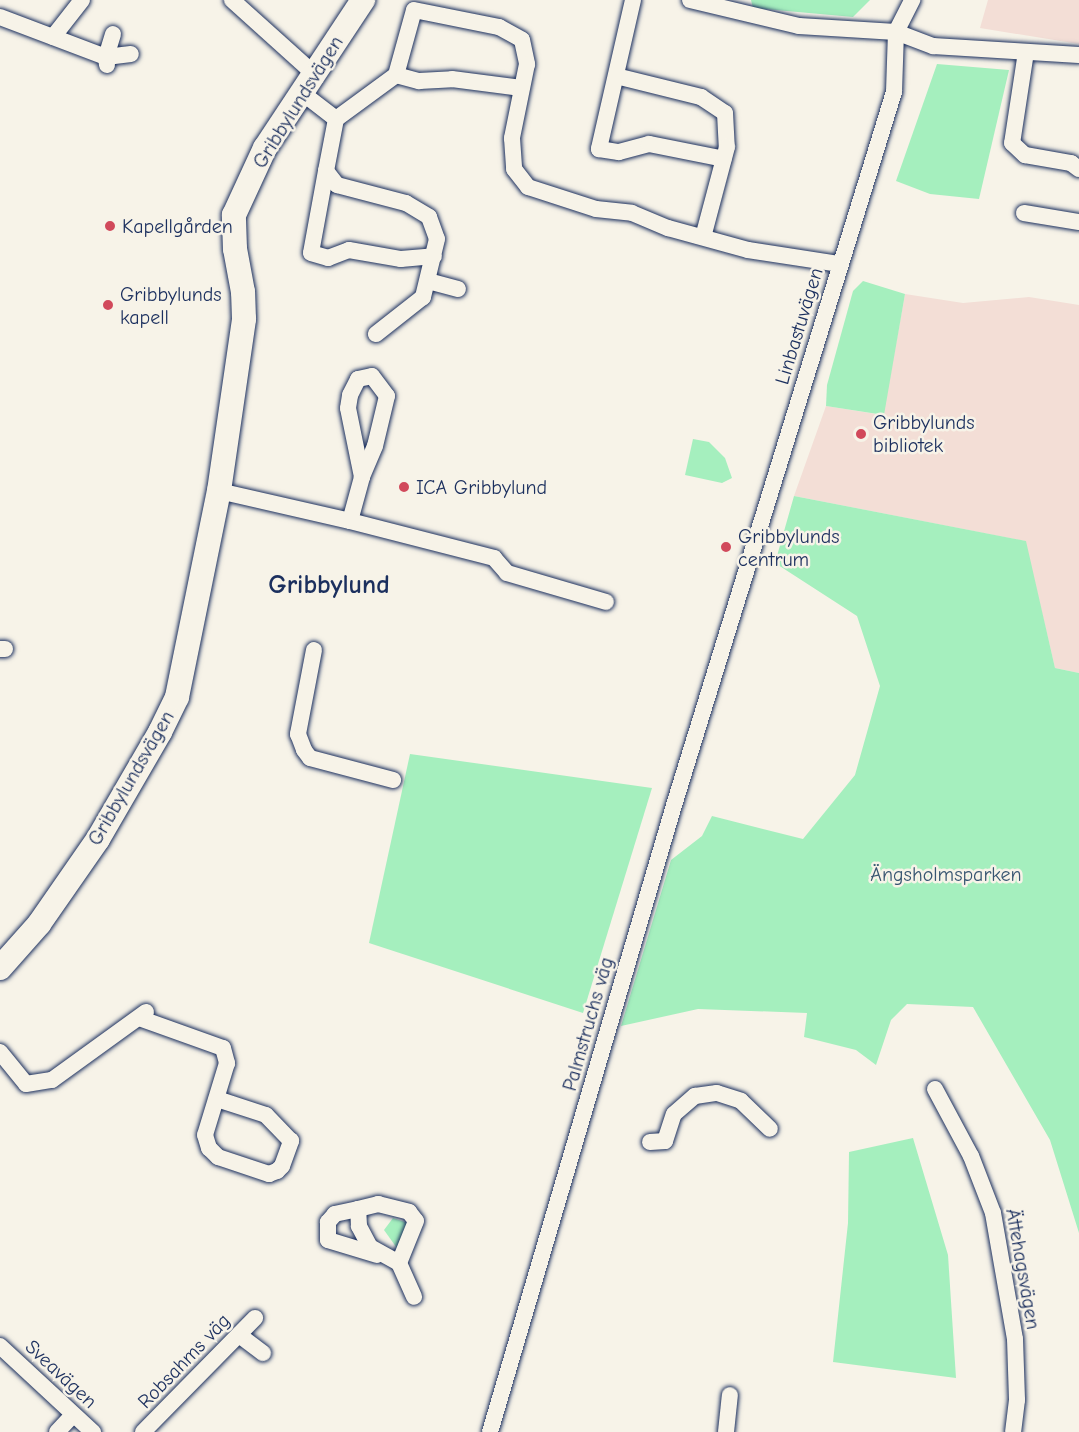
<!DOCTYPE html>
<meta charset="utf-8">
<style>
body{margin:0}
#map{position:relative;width:1079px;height:1432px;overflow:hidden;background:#f7f3e8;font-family:"Comic Neue",sans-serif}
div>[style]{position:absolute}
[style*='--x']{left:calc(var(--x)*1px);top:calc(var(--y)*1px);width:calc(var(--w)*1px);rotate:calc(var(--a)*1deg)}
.built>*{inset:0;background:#f3ded6}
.green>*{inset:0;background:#a5efbe}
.roads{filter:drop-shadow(0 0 2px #1b2f5e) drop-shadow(0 0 2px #1b2f5e)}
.street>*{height:16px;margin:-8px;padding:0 8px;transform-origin:8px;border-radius:8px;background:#f7f3e8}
.secondary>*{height:24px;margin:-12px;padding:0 12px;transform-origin:12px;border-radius:12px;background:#f7f3e8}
.dots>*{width:16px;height:16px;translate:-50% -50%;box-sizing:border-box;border:3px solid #f7f3e8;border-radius:50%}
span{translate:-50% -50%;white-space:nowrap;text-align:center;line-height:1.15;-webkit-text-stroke:5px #f7f3e8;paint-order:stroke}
.street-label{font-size:20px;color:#1b2f5e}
.poi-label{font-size:20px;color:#1b2f5e}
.left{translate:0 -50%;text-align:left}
.park-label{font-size:20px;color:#375571}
.district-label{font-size:26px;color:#1b2f5e;font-weight:700}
</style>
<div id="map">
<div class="built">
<i style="clip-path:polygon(988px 0,1079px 0,1079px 44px,980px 28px)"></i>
<i style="clip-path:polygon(905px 294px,963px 303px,1029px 297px,1079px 305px,1079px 673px,1055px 668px,1025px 541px,794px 496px,826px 406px,883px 415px)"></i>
</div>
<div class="green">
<i style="clip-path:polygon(751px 0,870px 0,853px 17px,753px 8px)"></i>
<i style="clip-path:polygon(937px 64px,1009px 70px,979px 199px,930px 194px,896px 181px)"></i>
<i style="clip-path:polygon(863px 281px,905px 294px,884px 415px,826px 406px,827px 385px,853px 291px)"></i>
<i style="clip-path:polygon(693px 439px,709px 442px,725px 458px,732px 478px,722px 483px,685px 475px)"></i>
<i style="clip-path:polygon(794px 496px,1026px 541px,1055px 668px,1079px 673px,1079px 1233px,1050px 1140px,973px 1007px,907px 1004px,891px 1020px,876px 1065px,856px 1050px,804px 1037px,807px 1013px,698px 1009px,621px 1026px,671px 860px,702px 836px,712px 816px,803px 839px,855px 775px,880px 686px,857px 616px,775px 563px)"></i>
<i style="clip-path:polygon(410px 754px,652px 788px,583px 1013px,369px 943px)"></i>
<i style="clip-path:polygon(913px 1138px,948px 1255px,956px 1378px,833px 1362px,848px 1223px,849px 1152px)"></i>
<i style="clip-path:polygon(393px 1218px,411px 1224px,399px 1251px,384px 1230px)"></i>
</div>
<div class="roads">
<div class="street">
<i style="--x:232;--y:0;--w:109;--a:42"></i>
<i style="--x:633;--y:0;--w:153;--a:102.9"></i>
<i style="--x:599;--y:149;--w:20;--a:9"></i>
<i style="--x:619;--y:152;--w:31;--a:-15"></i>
<i style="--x:649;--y:144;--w:76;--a:11.3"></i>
<i style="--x:690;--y:0;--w:112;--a:13.4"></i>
<i style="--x:799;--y:26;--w:97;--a:3.5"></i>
<i style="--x:896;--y:32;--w:40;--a:21"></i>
<i style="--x:933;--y:46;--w:146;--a:3.5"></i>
<i style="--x:0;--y:17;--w:113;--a:20.7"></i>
<i style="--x:106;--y:57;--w:25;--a:-7"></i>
<i style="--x:53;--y:37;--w:47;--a:-51.9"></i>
<i style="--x:1026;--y:52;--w:92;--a:98.7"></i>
<i style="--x:1012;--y:143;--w:18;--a:43"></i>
<i style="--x:1025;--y:155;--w:47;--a:9.9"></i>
<i style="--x:1071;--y:163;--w:10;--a:37"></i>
<i style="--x:107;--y:65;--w:8;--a:-97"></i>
<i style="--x:106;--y:57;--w:24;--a:-73"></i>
<i style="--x:396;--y:75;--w:24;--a:15"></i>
<i style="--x:419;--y:81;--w:33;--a:-3"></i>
<i style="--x:452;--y:79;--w:70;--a:7.4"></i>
<i style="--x:616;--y:76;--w:88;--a:13.9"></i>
<i style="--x:701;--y:97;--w:29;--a:34"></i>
<i style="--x:725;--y:113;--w:34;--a:87"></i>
<i style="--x:727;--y:147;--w:93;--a:104.9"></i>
<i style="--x:301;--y:92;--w:44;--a:37.6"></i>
<i style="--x:336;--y:119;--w:74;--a:-36.3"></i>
<i style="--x:396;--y:75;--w:67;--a:-74.5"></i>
<i style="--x:414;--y:10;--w:87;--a:11.3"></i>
<i style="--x:499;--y:27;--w:26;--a:29"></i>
<i style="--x:522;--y:40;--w:25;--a:78"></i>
<i style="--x:527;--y:64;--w:76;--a:101.5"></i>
<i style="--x:512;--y:138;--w:31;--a:86"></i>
<i style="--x:514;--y:169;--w:23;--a:52"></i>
<i style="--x:528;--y:187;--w:71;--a:17.9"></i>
<i style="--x:596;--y:209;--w:36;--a:6"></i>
<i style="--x:632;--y:213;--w:39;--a:23"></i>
<i style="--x:668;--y:228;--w:83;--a:15.4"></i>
<i style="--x:748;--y:250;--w:93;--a:8.7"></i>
<i style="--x:336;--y:119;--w:53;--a:100.9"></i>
<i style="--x:326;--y:171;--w:18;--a:52"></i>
<i style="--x:337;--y:185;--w:71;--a:14.6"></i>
<i style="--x:406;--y:203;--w:27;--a:31"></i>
<i style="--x:429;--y:217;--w:23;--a:70"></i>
<i style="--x:437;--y:239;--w:60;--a:103.6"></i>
<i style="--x:423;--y:297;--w:60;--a:141.8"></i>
<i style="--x:326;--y:171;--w:83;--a:100.4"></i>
<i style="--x:311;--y:253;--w:18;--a:16"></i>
<i style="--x:328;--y:258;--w:22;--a:-21"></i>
<i style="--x:349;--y:250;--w:53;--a:9.8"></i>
<i style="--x:401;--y:259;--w:33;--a:-5"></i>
<i style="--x:1024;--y:213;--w:56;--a:9.3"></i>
<i style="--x:428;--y:281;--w:31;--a:15"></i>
<i style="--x:219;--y:491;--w:134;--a:12.9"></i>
<i style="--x:350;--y:521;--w:149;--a:14.4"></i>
<i style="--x:494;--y:558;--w:20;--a:49"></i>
<i style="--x:507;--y:573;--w:103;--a:16.3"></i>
<i style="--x:350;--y:521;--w:46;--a:-74.7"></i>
<i style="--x:362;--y:477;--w:70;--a:-101.5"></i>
<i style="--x:348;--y:408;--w:13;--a:-81"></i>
<i style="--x:350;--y:395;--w:18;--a:-63"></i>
<i style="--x:358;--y:379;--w:14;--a:-12"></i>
<i style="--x:372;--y:376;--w:25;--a:53"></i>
<i style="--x:387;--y:396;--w:51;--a:103.5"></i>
<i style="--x:375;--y:446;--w:34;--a:113"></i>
<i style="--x:0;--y:649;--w:5;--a:0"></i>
<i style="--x:314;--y:650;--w:86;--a:100.8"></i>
<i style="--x:298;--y:734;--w:17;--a:69"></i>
<i style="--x:304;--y:750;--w:10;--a:53"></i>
<i style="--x:310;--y:758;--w:86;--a:14.8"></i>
<i style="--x:139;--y:1018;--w:89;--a:19.7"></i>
<i style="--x:223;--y:1048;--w:16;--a:75"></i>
<i style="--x:227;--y:1063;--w:75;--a:107"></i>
<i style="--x:205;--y:1135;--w:14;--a:73"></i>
<i style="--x:209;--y:1148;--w:13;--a:45"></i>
<i style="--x:218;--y:1157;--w:54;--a:18.4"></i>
<i style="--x:269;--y:1174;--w:9;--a:-21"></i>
<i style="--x:277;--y:1171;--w:7;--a:-45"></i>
<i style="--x:282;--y:1166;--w:27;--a:-70"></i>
<i style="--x:291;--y:1141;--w:36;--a:-134"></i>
<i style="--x:266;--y:1115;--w:52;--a:-161.9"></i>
<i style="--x:0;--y:1052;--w:41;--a:50.9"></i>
<i style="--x:26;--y:1084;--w:26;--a:-9"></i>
<i style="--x:52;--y:1080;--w:116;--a:-35.9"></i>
<i style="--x:935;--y:1089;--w:76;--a:61.8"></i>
<i style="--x:971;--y:1156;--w:61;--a:68.9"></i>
<i style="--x:993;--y:1213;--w:128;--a:80.1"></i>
<i style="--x:1015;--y:1339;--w:61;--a:88.1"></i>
<i style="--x:1017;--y:1400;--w:32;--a:97"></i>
<i style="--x:650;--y:1142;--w:15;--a:-4"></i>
<i style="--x:665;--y:1141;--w:28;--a:-72"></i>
<i style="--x:674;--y:1114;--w:28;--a:-41"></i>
<i style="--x:695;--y:1096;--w:22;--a:-8"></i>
<i style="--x:717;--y:1093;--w:25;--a:18"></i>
<i style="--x:741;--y:1101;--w:40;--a:44"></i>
<i style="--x:358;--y:1209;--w:24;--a:168"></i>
<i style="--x:335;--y:1214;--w:11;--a:131"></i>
<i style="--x:328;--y:1222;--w:18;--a:90"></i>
<i style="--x:328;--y:1240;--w:51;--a:17"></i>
<i style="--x:399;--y:1263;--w:33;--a:-151"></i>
<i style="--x:370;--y:1247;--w:24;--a:-118"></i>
<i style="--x:359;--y:1226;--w:17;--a:-93"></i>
<i style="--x:358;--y:1209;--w:21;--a:-14"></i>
<i style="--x:378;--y:1204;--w:32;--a:14"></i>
<i style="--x:409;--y:1212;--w:11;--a:52"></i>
<i style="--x:416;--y:1221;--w:45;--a:112"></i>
<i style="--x:399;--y:1263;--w:37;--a:66"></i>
<i style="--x:239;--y:1335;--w:30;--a:37"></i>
<i style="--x:0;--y:1346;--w:127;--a:42.8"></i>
<i style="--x:57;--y:1432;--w:23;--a:-47"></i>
<i style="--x:143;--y:1432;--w:160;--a:-45.5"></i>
<i style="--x:490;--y:1432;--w:657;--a:-73.64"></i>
<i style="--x:675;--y:802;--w:743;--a:-72.86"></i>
<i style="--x:894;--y:92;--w:60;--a:-88.1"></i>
<i style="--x:896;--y:32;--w:36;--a:-63"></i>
<i style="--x:726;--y:1432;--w:37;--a:-84"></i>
</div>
<div class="secondary">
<i style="--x:0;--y:968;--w:59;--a:-48.4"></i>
<i style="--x:39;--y:924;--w:103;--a:-55.2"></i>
<i style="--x:98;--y:839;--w:124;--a:-59.9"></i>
<i style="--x:160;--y:732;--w:39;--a:-64"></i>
<i style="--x:177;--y:697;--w:210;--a:-78.5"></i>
<i style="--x:219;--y:491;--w:174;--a:-81.7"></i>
<i style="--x:244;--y:319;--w:27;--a:-92"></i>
<i style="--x:243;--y:292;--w:44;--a:-100.5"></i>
<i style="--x:235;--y:249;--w:34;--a:-92"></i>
<i style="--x:234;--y:215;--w:74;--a:-65.2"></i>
<i style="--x:265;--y:148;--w:178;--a:-56.5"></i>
</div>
</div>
<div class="dots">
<i style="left:110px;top:226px;background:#d1495b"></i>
<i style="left:108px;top:305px;background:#d1495b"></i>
<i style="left:861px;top:434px;background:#d1495b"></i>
<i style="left:404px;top:487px;background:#d1495b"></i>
<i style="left:726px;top:547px;background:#d1495b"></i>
</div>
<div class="street-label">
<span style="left:298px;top:102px;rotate:-58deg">Gribbylundsvägen</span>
<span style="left:799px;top:326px;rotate:-73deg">Linbastuvägen</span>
<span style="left:131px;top:778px;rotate:-60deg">Gribbylundsvägen</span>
<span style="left:588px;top:1024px;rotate:-74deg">Palmstruchs väg</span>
<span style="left:1023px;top:1269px;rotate:80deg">Ättehagsvägen</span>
<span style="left:184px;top:1361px;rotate:-46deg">Robsahms väg</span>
<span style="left:61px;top:1374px;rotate:43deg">Sveavägen</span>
</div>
<div class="poi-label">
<span class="left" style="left:122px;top:226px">Kapellgården</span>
<span class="left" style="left:120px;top:306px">Gribbylunds<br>kapell</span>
<span class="left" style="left:873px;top:434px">Gribbylunds<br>bibliotek</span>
<span class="left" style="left:416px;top:487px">ICA Gribbylund</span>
<span class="left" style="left:738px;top:548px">Gribbylunds<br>centrum</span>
</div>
<div class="park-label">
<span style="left:946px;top:874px">Ängsholmsparken</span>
</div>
<div class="district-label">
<span style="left:329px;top:586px">Gribbylund</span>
</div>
</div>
